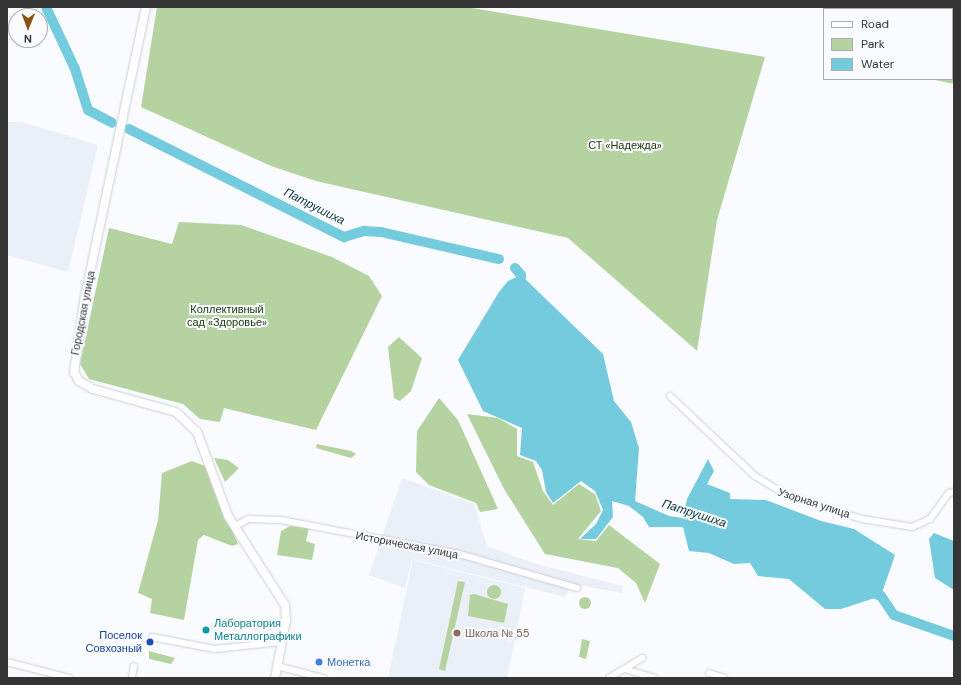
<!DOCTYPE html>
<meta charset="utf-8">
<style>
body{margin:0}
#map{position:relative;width:961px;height:685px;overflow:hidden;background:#fafbfe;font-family:"DM Sans",sans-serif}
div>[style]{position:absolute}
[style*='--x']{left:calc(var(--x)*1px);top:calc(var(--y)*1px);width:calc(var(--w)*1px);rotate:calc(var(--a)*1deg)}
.built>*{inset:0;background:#eaeff8}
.green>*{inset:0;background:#b5d3a0}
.round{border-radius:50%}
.water>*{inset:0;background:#73cbdd}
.river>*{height:10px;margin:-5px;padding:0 5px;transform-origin:5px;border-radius:5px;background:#73cbdd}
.roads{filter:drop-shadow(0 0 1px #cdced1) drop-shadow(0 0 1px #cdced1)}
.minor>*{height:6px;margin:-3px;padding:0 3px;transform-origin:3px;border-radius:3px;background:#fff}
.tertiary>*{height:8px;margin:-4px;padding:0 4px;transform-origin:4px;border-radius:4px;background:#fff}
.dots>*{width:11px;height:11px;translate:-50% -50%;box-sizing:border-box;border:2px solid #fafbfe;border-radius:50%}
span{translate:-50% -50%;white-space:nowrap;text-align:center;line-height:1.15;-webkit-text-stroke:4px #fafbfe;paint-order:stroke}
.park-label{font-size:11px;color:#233910}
.street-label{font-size:11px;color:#353536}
.culture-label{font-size:11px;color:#0d838f}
.left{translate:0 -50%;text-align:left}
.education-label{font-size:11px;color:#785e54}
.transit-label{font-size:11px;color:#164399}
.right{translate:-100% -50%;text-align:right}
.shop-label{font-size:11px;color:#366cbe}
.water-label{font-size:12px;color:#08343c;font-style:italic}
.frame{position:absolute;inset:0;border:8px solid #353536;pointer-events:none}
.legend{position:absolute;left:823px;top:8px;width:130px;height:72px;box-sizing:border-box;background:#fafbfe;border:1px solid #abacae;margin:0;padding:5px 7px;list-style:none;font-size:12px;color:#353536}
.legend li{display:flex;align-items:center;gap:8px;height:20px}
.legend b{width:20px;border:1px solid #abacae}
.north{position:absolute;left:8px;top:8px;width:40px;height:40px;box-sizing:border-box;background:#fafbfe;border:1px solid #abacae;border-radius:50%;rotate:181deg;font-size:11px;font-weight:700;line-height:16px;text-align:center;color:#353536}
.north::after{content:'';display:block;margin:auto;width:14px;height:18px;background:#8d520e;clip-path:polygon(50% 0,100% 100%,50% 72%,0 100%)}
</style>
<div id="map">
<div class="built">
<i style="clip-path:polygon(7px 122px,22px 122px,98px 145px,68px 272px,7px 255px)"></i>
<i style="clip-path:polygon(402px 478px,474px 504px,487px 546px,533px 563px,622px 586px,623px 593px,571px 584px,565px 597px,412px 559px,405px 588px,369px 575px)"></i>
<i style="clip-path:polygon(413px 560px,525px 588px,507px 678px,388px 678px)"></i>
</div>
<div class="green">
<i style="clip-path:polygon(157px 7px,466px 7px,765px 57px,717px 220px,697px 351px,568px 238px,316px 181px,271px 166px,141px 107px)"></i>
<i style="clip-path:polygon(879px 7px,954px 7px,954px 84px,930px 79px,952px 79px,952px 9px)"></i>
<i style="clip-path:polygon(179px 222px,241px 225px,332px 257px,369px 276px,382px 296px,316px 430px,224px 408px,220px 422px,200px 419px,183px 404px,89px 379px,80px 364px,109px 228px,172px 244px)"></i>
<i style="clip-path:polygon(399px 337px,422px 358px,411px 391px,400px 401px,394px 398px,388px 347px)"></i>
<i style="clip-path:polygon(439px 398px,458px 420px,498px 509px,480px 512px,476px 503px,429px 485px,416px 472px,417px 431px)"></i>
<i style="clip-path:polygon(467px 414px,498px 418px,517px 429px,517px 456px,533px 462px,543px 491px,553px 505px,579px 484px,595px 494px,601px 511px,578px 539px,596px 541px,609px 525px,660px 564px,645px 603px,636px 583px,618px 568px,545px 554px,504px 489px)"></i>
<i style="clip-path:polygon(317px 444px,351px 451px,356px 454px,351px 458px,316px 448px)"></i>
<i style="clip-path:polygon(214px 458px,228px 460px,239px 468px,225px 482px)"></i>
<i style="clip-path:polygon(192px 461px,205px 466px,238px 544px,232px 546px,204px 535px,198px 540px,184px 620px,150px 613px,152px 599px,138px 593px,158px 520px,162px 473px)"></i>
<i style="clip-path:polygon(290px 526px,309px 528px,306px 541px,315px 544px,312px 560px,277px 555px,281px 531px)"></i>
<i style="clip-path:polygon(458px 581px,465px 582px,445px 671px,439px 669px)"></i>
<i class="round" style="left:487px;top:585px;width:14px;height:14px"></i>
<i style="clip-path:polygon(474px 594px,508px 604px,504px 623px,468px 616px,470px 595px)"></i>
<i class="round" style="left:579px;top:597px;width:12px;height:12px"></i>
<i style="clip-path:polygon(582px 639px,590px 641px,586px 659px,579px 657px)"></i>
<i style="clip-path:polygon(149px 651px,175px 658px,171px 664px,149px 659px)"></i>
</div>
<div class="water">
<i style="clip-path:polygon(521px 275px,603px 354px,614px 401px,631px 422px,639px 448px,635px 501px,669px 516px,683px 518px,687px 499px,708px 459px,714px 471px,707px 484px,730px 493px,730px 499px,766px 500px,821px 521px,854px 529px,895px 555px,881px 596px,841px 609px,825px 609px,789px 579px,758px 576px,750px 563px,734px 564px,709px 553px,689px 551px,683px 527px,649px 527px,643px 517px,629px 506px,612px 501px,613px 517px,596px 539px,580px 539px,596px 524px,603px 510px,595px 491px,581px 481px,553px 503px,546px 492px,542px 470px,536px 461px,520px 455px,522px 428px,483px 411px,458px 360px,499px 292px,508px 281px)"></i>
<i style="clip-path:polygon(934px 533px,954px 541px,954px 590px,935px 578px,929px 539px)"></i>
</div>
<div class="river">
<i style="--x:46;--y:7;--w:68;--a:64.9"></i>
<i style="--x:75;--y:69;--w:43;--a:72.4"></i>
<i style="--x:88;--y:110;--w:27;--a:28"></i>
<i style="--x:129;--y:129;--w:241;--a:26.7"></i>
<i style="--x:344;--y:237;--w:21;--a:-17"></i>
<i style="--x:364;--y:231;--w:17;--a:3"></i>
<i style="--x:381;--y:232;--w:121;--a:12.9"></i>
<i style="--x:515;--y:268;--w:9;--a:49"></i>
<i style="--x:521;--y:275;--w:14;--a:94"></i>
<i style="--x:869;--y:591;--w:13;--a:23"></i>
<i style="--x:881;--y:596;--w:23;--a:56"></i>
<i style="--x:894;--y:615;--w:64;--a:19.3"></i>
</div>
<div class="roads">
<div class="minor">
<i style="--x:670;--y:396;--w:117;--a:43.3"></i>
<i style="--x:755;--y:476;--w:35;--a:31"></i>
<i style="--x:785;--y:494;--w:81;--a:18"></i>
<i style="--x:862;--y:519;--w:51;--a:9.1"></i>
<i style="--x:912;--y:527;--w:20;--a:-24"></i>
<i style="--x:930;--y:519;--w:32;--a:-54"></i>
<i style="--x:949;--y:493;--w:5;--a:-11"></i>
<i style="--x:235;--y:526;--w:16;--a:-27"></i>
<i style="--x:249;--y:519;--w:32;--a:2"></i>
<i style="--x:281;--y:520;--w:181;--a:10.8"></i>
<i style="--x:459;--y:554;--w:123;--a:16.1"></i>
<i style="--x:152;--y:637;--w:64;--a:10.8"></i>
<i style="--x:215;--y:649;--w:67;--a:-6"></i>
<i style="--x:7;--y:662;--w:65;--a:14.3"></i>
<i style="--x:277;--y:666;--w:48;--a:14.6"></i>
<i style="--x:625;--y:669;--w:31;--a:17"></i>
<i style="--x:709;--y:673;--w:16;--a:18"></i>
<i style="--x:132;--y:678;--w:12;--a:-81"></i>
<i style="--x:609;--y:678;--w:39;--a:-31"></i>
</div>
<div class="tertiary">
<i style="--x:146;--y:7;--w:301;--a:101.9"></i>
<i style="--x:84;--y:302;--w:71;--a:98.1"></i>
<i style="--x:74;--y:372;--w:10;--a:61"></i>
<i style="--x:79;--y:381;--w:16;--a:30"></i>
<i style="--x:93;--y:389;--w:86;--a:15.5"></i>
<i style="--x:176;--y:412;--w:29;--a:44"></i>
<i style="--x:197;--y:432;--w:90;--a:69.7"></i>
<i style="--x:228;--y:516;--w:106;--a:57.4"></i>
<i style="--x:285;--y:605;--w:15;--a:86"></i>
<i style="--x:286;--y:620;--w:59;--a:100.7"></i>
</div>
</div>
<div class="dots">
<i style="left:206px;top:630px;background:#0f9aa8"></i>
<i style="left:457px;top:633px;background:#8d6e63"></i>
<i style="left:150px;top:642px;background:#1a4fb4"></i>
<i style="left:319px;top:662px;background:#3f7fe0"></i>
</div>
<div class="park-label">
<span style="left:625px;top:145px">СТ «Надежда»</span>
<span style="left:227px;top:316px">Коллективный<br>сад «Здоровье»</span>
</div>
<div class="street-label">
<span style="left:83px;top:313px;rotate:-79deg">Городская улица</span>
<span style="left:814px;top:503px;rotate:18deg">Узорная улица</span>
<span style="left:407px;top:545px;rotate:11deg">Историческая улица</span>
</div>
<div class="culture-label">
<span class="left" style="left:214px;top:630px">Лаборатория<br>Металлографики</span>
</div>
<div class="education-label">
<span class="left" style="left:465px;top:633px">Школа № 55</span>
</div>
<div class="transit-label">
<span class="right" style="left:142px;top:642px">Поселок<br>Совхозный</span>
</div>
<div class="shop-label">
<span class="left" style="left:327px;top:662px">Монетка</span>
</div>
<div class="water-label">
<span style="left:314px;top:207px;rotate:27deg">Патрушиха</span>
<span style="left:694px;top:514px;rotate:18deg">Патрушиха</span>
</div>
<div class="frame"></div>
<ul class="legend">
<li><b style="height:5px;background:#fff"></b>Road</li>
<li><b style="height:11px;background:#b5d3a0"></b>Park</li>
<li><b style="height:11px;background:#73cbdd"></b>Water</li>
</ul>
<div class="north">N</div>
</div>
